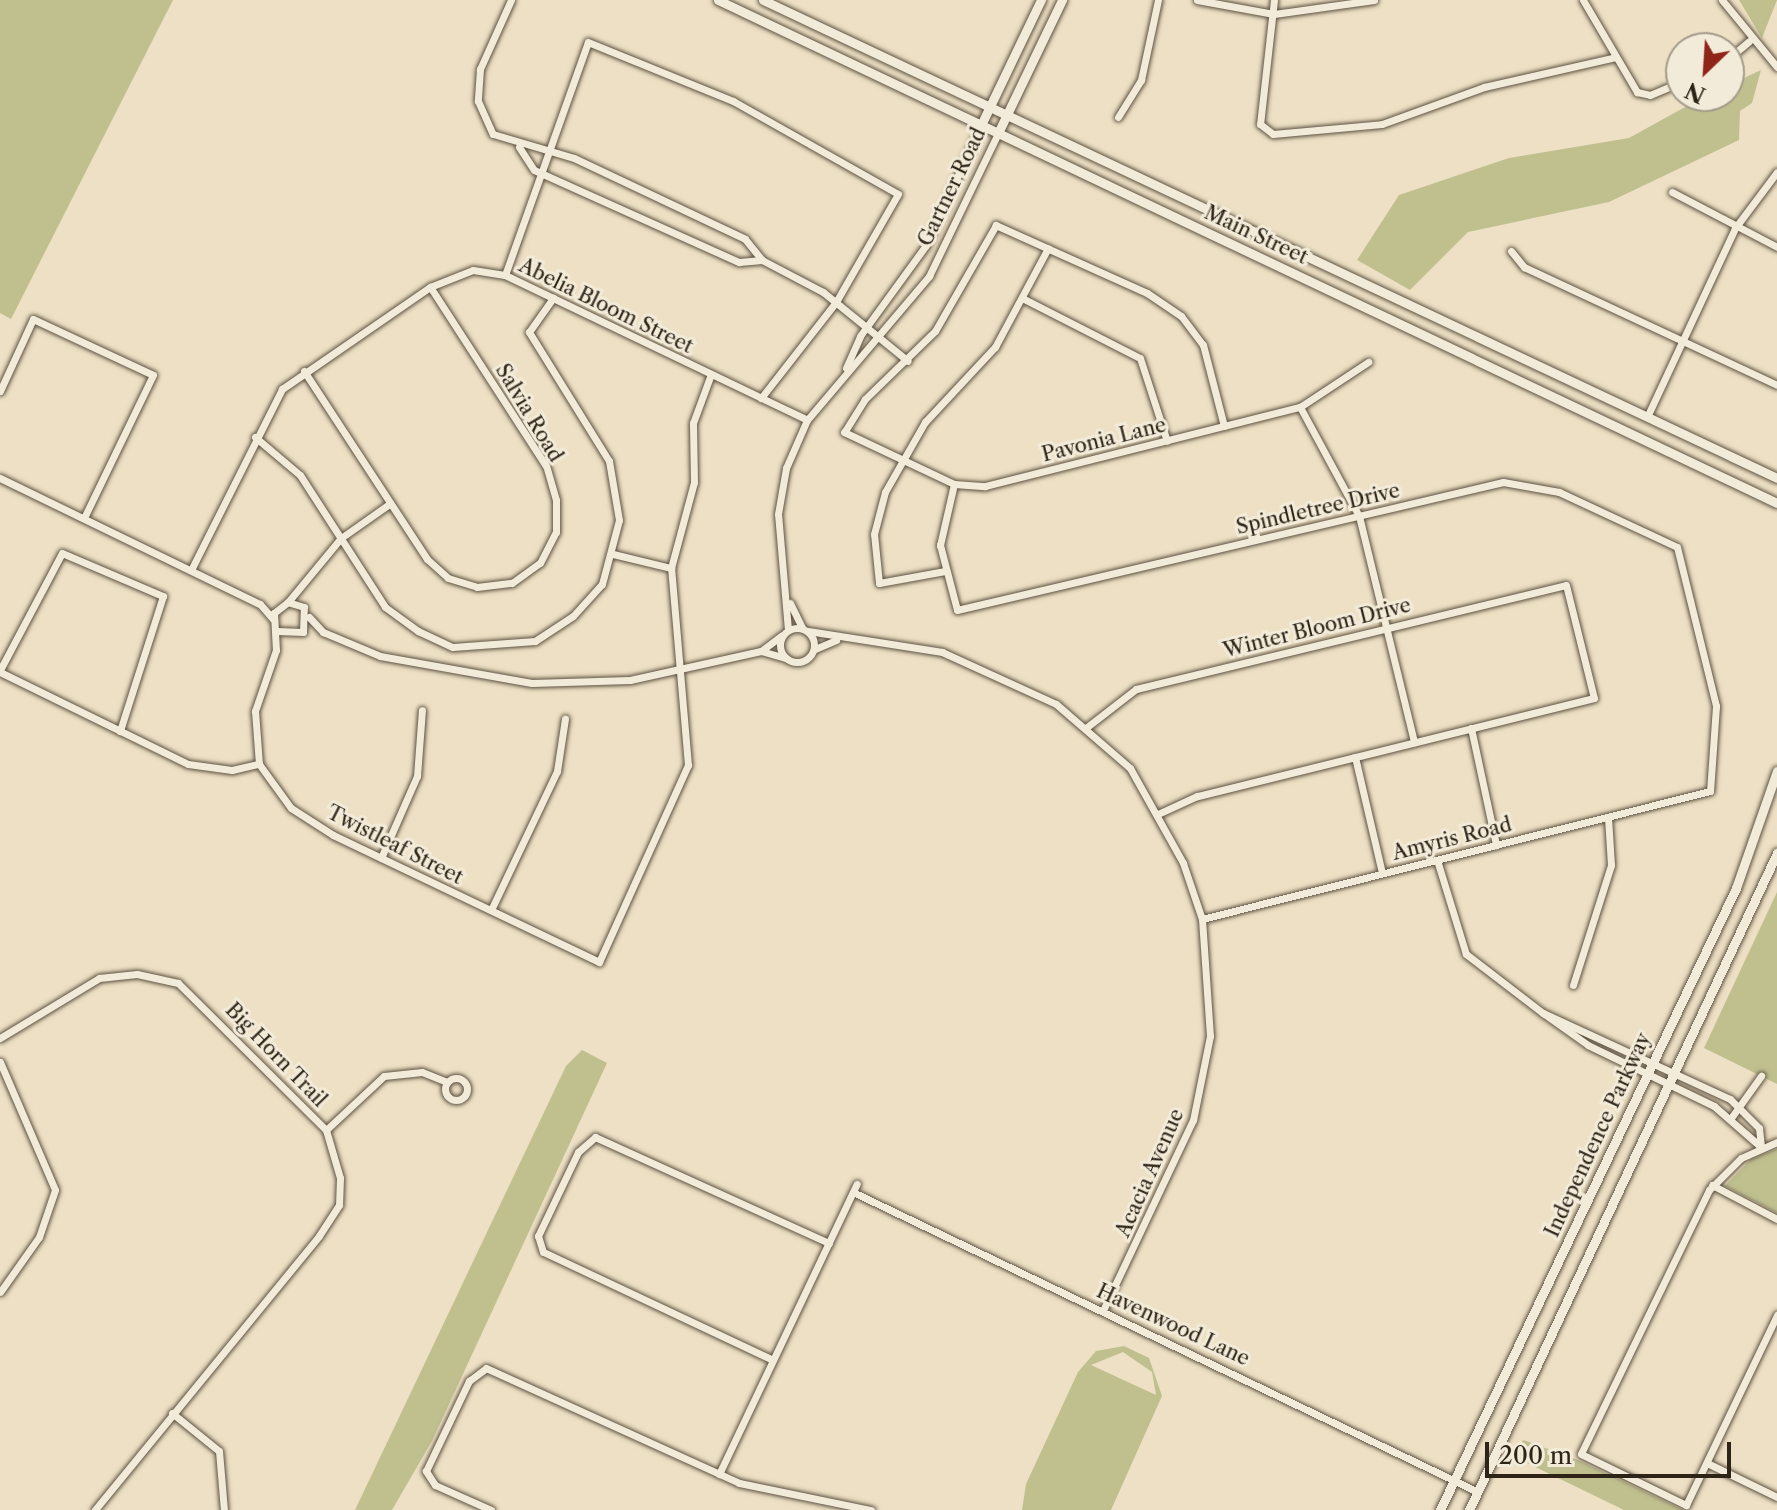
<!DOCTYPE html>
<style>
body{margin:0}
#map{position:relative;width:1777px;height:1510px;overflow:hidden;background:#ede0c4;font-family:"Libre Caslon Text",serif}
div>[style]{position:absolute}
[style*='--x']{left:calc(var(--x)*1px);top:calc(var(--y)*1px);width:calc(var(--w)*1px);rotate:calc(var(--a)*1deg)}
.green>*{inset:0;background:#c0c08f}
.roads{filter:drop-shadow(0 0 2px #5d5242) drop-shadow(0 0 2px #5d5242)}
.street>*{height:7px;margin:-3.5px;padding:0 3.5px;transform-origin:3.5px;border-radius:3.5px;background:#f3ebd9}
.street>.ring{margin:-3.5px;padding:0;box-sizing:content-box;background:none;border:7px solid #f3ebd9;border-radius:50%}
.secondary>*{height:9px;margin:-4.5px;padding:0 4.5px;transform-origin:4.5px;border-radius:4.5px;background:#f3ebd9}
span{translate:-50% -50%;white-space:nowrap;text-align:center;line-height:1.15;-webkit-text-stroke:6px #f3ebd9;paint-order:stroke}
.street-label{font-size:20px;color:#2d2317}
.north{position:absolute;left:1665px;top:32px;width:80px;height:80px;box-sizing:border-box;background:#f3ebd9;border:2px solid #a49b8b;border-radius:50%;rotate:205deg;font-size:22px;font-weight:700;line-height:32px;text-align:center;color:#2d2317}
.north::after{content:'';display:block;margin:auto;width:28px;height:36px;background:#8f2418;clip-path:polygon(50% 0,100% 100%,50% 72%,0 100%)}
.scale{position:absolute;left:1485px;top:1442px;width:246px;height:36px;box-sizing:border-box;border:4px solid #2d2317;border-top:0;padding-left:10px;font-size:24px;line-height:28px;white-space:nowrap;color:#2d2317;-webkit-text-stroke:6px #f3ebd9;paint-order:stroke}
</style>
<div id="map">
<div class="green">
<i style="clip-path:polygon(0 0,173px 0,11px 319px,0 313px)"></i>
<i style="clip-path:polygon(1739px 0,1777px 0,1762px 38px)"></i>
<i style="clip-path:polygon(1761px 70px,1752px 103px,1740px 111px,1739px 140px,1609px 202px,1468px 232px,1410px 290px,1357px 260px,1399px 195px,1509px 158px,1629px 138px,1705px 96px,1729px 96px,1729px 85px)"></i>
<i style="clip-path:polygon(1777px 892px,1777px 1084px,1704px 1048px)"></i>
<i style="clip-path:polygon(582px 1050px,607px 1063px,432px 1441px,392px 1510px,355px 1510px,566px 1066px)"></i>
<i style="clip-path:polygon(1777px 1149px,1777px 1213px,1725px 1186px,1751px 1159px)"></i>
<i style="clip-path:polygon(evenodd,1124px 1346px,1149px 1358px,1162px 1396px,1111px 1510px,1022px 1510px,1026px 1484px,1078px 1372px,1096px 1351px,1124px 1346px,1123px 1352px,1152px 1372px,1156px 1395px,1091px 1365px,1123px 1352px)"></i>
<i style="clip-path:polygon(1523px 1440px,1578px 1460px,1683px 1510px,1624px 1510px,1515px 1457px)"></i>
</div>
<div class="roads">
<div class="street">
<i style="--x:511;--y:0;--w:76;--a:114.2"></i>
<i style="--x:480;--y:69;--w:32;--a:94"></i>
<i style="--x:478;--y:101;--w:36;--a:66"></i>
<i style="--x:493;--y:134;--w:84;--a:16.5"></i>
<i style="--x:574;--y:158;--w:189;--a:25.3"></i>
<i style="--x:745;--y:239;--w:27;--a:51"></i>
<i style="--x:762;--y:260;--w:69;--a:27.7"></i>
<i style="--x:823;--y:292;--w:109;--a:39.1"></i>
<i style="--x:1197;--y:0;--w:78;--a:10.3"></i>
<i style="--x:1274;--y:14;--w:101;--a:-8"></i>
<i style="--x:1274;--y:0;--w:125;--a:96.4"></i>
<i style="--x:1260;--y:124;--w:16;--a:38"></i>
<i style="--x:1273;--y:134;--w:109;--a:-5.2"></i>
<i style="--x:1382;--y:124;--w:109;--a:-19.9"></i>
<i style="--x:1484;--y:87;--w:135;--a:-12.8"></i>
<i style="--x:1583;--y:0;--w:107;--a:59.6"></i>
<i style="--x:1637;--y:92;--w:13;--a:13"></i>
<i style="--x:1650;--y:95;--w:34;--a:-23"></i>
<i style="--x:1722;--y:0;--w:87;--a:50.6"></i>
<i style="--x:1729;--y:58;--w:26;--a:-40"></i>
<i style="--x:1118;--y:117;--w:44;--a:-58.1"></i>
<i style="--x:1141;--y:80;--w:82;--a:-78"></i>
<i style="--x:519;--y:147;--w:27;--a:57"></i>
<i style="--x:534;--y:170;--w:225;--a:24.2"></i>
<i style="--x:739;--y:262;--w:23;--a:-5"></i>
<i style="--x:1672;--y:192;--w:119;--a:27.6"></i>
<i style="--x:1511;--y:251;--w:21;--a:51"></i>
<i style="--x:1524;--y:267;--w:279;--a:25"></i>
<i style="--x:505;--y:275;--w:247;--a:-70.4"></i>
<i style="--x:588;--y:42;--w:157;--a:22.1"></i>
<i style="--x:733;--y:101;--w:189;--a:29.4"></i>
<i style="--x:898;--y:194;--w:125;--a:119.9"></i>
<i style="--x:836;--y:302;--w:122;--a:128"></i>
<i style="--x:1024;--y:299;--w:130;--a:27"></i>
<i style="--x:1140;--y:358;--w:87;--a:72"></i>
<i style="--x:846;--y:368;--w:35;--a:-66"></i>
<i style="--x:860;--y:336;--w:112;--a:-54"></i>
<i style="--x:926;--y:245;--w:132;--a:-65.4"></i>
<i style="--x:304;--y:371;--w:225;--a:56.8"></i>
<i style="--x:427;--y:559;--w:28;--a:42"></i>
<i style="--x:448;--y:578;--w:30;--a:17"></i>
<i style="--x:477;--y:587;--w:35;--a:-7"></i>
<i style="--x:512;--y:583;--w:34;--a:-36"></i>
<i style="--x:540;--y:563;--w:35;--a:-63"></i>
<i style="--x:556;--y:532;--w:32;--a:-90"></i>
<i style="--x:556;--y:500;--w:35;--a:-106"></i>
<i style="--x:546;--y:466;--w:213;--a:-122.9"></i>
<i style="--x:0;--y:391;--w:79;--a:-65.4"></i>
<i style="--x:33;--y:319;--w:132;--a:25"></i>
<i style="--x:153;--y:375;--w:159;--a:115.8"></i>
<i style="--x:1300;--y:407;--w:124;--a:61.6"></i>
<i style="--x:1359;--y:516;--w:233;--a:76.3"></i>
<i style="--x:1647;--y:417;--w:208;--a:-65"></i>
<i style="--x:1735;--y:228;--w:70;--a:-53.1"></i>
<i style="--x:1224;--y:426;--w:84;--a:-104.5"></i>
<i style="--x:1203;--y:345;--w:36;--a:-127"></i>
<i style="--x:1181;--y:316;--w:41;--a:-145.9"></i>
<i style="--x:1147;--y:293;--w:166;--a:-155.8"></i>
<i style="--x:996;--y:225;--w:122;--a:119.9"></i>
<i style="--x:935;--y:331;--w:98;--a:135.8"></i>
<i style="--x:865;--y:399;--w:39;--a:122"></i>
<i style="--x:844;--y:432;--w:122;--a:25.3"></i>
<i style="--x:954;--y:484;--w:31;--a:4"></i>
<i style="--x:985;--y:486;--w:325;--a:-14.1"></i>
<i style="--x:1300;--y:407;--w:82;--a:-33.5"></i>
<i style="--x:255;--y:437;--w:59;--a:40.2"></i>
<i style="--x:300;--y:475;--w:157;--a:57.2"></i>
<i style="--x:385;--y:607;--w:41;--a:36"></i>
<i style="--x:418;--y:631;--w:38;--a:25"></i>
<i style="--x:453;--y:647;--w:82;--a:-4.2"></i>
<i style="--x:535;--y:641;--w:45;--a:-33.3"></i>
<i style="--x:573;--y:616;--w:43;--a:-47.8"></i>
<i style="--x:602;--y:584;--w:66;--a:-75.1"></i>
<i style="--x:619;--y:520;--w:60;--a:-99.6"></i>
<i style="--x:609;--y:461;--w:152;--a:-121.8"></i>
<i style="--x:529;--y:332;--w:42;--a:-54.8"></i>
<i style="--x:0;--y:478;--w:289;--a:25.9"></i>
<i style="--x:260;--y:604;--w:20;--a:49"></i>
<i style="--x:954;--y:484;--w:63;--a:102.9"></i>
<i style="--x:940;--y:545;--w:67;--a:75.3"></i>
<i style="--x:957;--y:610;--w:561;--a:-13.19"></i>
<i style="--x:1503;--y:482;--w:57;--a:10.1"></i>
<i style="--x:1559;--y:492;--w:130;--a:25"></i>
<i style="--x:1677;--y:547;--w:164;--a:76.2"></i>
<i style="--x:1716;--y:706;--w:85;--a:94"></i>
<i style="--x:1710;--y:791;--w:524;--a:165.86"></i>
<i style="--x:613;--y:554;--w:60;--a:13.6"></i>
<i style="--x:191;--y:570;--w:203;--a:-63.3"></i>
<i style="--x:282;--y:389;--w:180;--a:-34.6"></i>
<i style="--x:430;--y:287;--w:46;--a:-21.6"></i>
<i style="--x:473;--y:270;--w:32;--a:9"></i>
<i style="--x:505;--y:275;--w:335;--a:25.6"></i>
<i style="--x:945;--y:571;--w:67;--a:169.7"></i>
<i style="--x:879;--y:583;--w:49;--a:-95.8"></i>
<i style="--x:874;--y:534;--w:43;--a:-75.3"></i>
<i style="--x:885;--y:492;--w:81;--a:-60.3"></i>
<i style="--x:925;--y:422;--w:103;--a:-47"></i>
<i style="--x:995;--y:347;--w:112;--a:-61.8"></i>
<i style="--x:288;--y:602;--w:83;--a:-50.4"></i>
<i style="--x:341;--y:538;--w:57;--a:-35.1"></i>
<i style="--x:790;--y:603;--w:28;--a:64"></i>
<i style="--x:309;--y:617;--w:21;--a:47"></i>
<i style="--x:323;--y:632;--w:62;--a:22.8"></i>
<i style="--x:380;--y:656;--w:154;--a:10.1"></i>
<i style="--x:532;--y:683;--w:98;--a:-1.8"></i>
<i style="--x:630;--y:680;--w:134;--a:-12.5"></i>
<i style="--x:761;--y:651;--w:26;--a:-37"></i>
<i class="ring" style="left:780px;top:628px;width:27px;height:27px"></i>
<i style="--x:788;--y:630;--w:116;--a:-94.9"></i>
<i style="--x:778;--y:514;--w:47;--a:-80.1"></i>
<i style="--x:786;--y:468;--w:52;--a:-66.4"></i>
<i style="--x:807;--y:420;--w:189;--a:-49.7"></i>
<i style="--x:929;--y:276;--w:159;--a:-64.2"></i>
<i style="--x:277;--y:631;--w:26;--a:2"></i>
<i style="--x:303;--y:632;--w:25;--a:-88"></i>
<i style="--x:304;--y:607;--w:17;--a:-163"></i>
<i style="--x:288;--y:602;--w:18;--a:142"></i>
<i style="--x:274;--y:613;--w:37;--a:87"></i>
<i style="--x:276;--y:650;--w:65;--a:109"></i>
<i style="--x:255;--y:711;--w:53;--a:85.7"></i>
<i style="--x:259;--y:764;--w:54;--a:54"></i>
<i style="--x:291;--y:808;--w:50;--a:32.7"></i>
<i style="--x:333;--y:835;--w:295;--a:25.5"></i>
<i style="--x:599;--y:962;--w:216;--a:-65.7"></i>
<i style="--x:688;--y:765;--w:198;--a:-94.9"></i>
<i style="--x:671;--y:568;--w:89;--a:-75"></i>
<i style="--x:694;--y:482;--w:59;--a:-91"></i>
<i style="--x:693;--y:423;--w:52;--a:-69.8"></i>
<i style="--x:808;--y:631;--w:136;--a:8.9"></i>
<i style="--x:942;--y:652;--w:125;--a:24.5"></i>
<i style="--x:1056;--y:704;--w:98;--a:40.9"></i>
<i style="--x:1130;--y:768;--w:109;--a:60.8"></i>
<i style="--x:1183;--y:863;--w:59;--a:71.3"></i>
<i style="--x:1202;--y:919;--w:117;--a:86.1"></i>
<i style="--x:1210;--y:1036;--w:86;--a:101.4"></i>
<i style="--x:1193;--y:1120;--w:210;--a:115.3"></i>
<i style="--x:815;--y:649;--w:23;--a:-23"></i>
<i style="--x:761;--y:651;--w:26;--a:16"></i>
<i style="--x:0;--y:670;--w:132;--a:-62.1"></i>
<i style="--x:62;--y:553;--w:110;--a:23.1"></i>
<i style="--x:163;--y:596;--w:142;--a:107.7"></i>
<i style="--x:0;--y:672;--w:209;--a:26.1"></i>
<i style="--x:188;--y:764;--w:44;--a:7.8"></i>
<i style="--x:232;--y:770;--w:28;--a:-13"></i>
<i style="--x:1087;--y:727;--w:62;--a:-37.8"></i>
<i style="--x:1136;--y:689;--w:442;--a:-13.6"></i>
<i style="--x:1566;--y:585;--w:116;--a:76.1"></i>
<i style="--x:1594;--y:698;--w:409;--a:166.1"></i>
<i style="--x:1197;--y:796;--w:41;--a:155.3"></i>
<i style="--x:1471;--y:728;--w:120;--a:77.9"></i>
<i style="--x:1355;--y:757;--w:119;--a:76.9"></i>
<i style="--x:381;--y:858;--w:90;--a:-66.3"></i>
<i style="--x:417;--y:776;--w:66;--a:-85.7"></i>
<i style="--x:1437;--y:860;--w:98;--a:72.9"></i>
<i style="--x:1466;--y:954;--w:97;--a:37.5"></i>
<i style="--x:491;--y:910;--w:154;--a:-64.6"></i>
<i style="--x:557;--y:771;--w:53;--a:-81.3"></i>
<i style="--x:1573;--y:985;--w:126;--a:-72.4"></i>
<i style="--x:1611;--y:865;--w:48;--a:-93.6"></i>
<i style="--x:1543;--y:1013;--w:206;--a:24.7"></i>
<i style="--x:1730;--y:1099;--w:41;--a:45"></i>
<i style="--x:1759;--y:1128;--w:19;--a:84"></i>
<i style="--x:1761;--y:1147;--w:62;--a:-138.9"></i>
<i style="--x:1714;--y:1106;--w:140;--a:-154.2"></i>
<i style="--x:1588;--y:1045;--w:55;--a:-144.6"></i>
<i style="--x:0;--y:1038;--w:116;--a:-31.2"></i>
<i style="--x:99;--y:978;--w:38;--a:-6"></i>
<i style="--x:137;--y:974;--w:42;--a:12.4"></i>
<i style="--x:178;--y:983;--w:209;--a:44.8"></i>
<i style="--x:326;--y:1130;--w:50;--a:73.7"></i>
<i style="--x:340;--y:1178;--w:27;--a:92"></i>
<i style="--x:339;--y:1205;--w:37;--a:123"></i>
<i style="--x:319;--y:1236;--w:354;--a:129.3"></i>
<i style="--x:0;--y:1062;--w:139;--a:66.7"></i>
<i style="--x:55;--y:1190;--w:50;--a:108.8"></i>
<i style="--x:39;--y:1237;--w:67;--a:125.3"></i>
<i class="ring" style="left:445px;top:1078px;width:15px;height:15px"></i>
<i style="--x:1731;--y:1118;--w:52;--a:-54.5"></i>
<i style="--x:326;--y:1130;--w:79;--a:-43"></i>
<i style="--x:384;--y:1076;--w:38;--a:-6"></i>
<i style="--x:422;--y:1072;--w:27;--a:22"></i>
<i style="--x:1777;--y:1142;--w:39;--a:156"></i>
<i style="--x:1741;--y:1158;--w:45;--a:135"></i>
<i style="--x:1709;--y:1190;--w:293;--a:115.9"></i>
<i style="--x:1581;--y:1454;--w:117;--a:25.9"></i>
<i style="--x:1686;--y:1505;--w:211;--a:-64.4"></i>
<i style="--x:1712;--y:1185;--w:73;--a:27.6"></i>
<i style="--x:853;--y:1192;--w:693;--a:25.64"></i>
<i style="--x:773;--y:1360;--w:254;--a:-154.8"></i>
<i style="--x:543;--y:1252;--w:17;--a:-107"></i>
<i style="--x:538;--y:1236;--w:93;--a:-64.5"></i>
<i style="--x:578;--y:1152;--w:23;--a:-41"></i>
<i style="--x:595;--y:1137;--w:257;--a:24.4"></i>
<i style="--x:172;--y:1413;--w:60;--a:39"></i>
<i style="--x:219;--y:1451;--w:59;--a:85.2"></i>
<i style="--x:1707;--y:1463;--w:78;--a:25.9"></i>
<i style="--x:719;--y:1474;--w:321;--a:-64.6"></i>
<i style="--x:491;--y:1510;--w:61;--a:-155.9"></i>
<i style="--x:435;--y:1485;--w:17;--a:-123"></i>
<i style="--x:426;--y:1471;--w:100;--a:-64.5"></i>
<i style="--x:469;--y:1381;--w:21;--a:-37"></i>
<i style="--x:486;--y:1368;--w:278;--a:24.4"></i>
<i style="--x:739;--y:1483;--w:135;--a:11.6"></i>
</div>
<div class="secondary">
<i style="--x:718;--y:0;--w:1172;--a:25.41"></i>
<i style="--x:763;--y:0;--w:1121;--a:25.24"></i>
<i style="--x:981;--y:125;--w:139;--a:-64.4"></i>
<i style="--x:998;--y:133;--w:148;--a:-64.3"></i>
<i style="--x:1440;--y:1510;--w:689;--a:-64.55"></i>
<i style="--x:1736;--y:888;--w:124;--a:-70.7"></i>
<i style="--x:1469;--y:1510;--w:726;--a:-64.88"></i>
</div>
</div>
<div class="street-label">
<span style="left:952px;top:187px;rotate:-64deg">Gartner Road</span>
<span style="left:1256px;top:235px;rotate:25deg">Main Street</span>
<span style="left:606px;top:306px;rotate:26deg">Abelia Bloom Street</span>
<span style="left:529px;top:413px;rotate:59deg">Salvia Road</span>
<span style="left:1104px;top:440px;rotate:-14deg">Pavonia Lane</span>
<span style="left:1318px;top:509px;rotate:-13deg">Spindletree Drive</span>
<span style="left:1317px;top:628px;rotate:-14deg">Winter Bloom Drive</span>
<span style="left:1452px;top:839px;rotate:-14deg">Amyris Road</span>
<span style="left:395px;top:845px;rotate:27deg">Twistleaf Street</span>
<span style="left:276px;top:1055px;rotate:46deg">Big Horn Trail</span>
<span style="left:1598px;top:1135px;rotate:-65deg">Independence Parkway</span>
<span style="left:1150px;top:1173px;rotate:-66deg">Acacia Avenue</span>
<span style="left:1173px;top:1325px;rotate:25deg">Havenwood Lane</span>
</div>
<div class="north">N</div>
<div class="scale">200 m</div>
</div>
